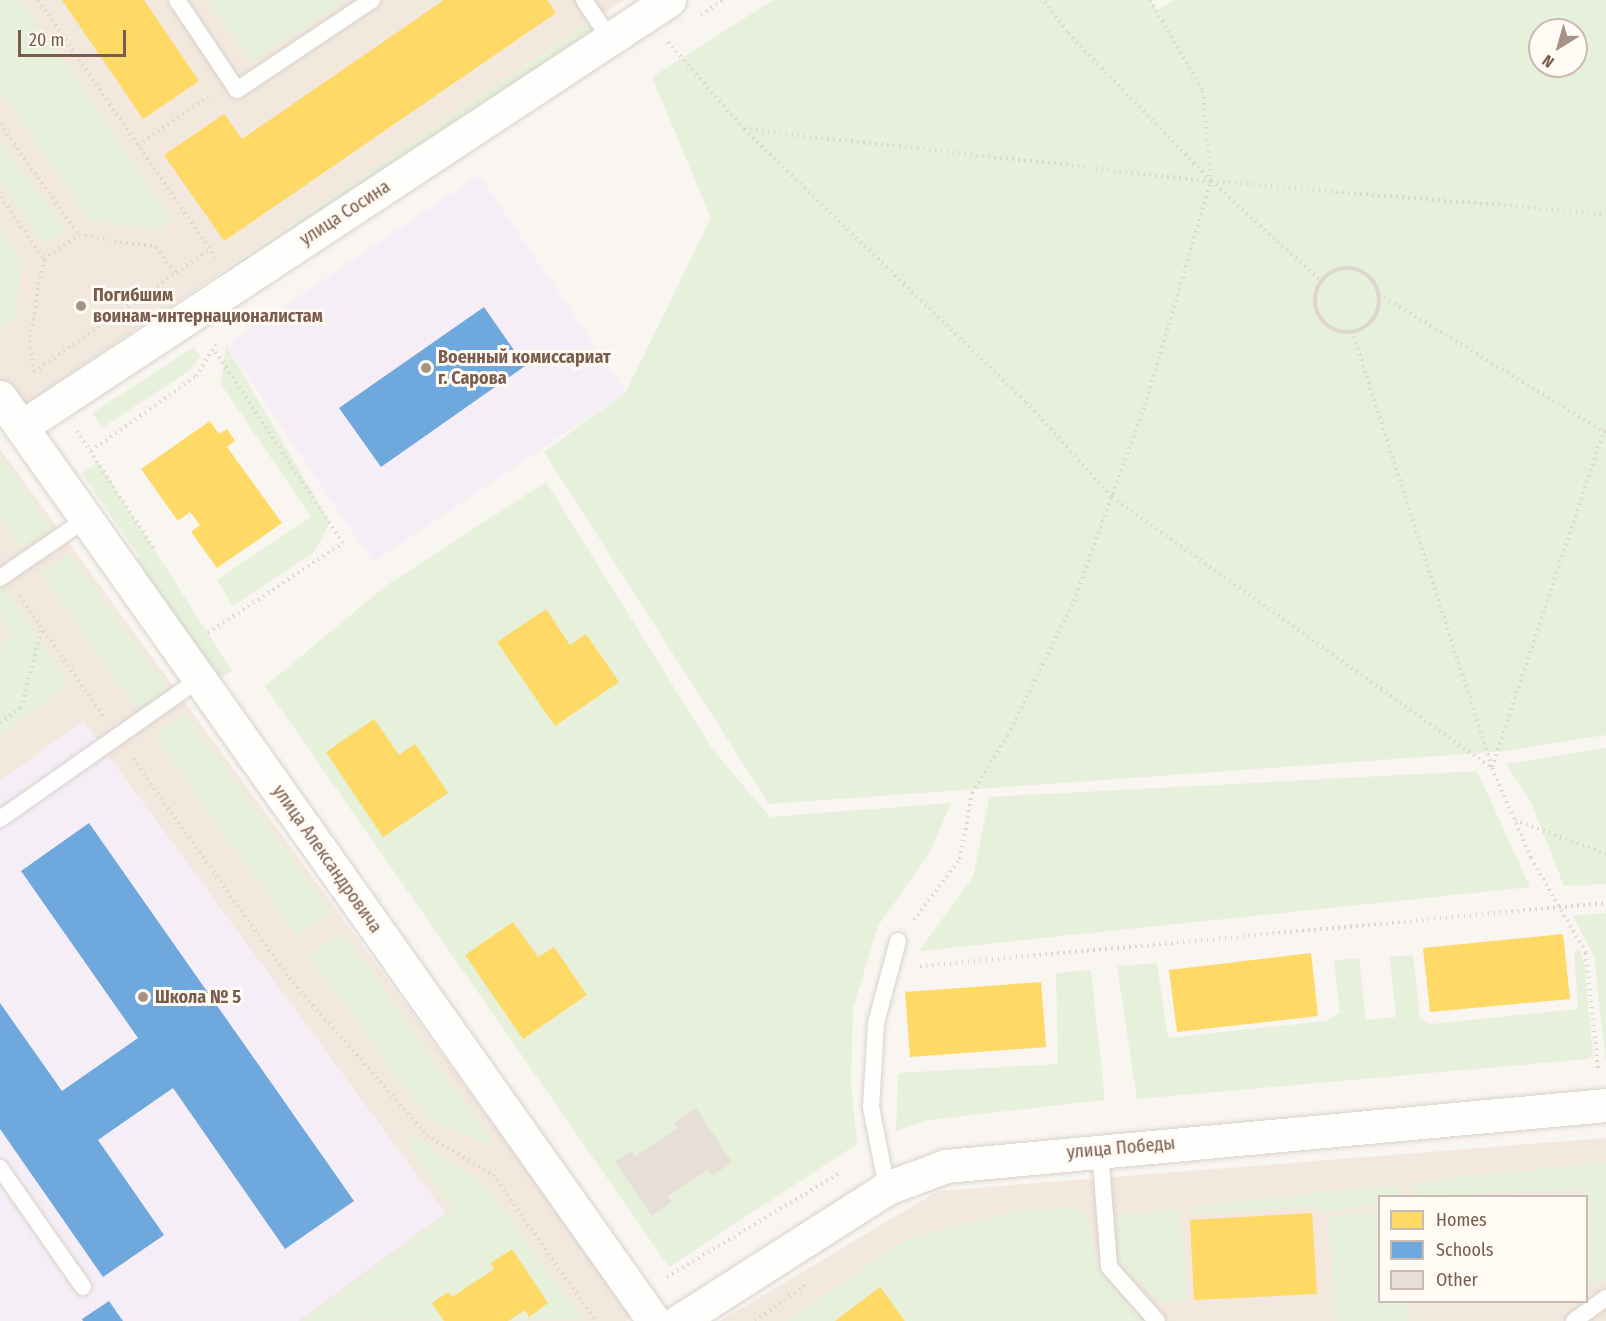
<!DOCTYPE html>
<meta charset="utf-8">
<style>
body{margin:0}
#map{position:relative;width:1606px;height:1321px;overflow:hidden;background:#f9f5f0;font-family:"Fira Sans Condensed",sans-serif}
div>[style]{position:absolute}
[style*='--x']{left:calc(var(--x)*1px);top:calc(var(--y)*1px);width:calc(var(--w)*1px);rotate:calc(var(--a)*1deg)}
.residential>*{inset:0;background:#f2e8de}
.education>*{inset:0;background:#f6eef6}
.green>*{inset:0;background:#e7f0db}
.homes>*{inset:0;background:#ffd966}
.schools>*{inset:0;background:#6fa8dc}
.building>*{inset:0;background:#e6ded7}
.path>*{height:4px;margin-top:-2px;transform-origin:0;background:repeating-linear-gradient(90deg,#dcd5d0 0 1.5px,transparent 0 6px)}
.path>.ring{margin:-2px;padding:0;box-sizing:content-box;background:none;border:4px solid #dcd5d0;border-radius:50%}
.roads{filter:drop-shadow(0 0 2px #d7d1cb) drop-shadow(0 0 2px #d7d1cb)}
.service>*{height:16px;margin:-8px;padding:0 8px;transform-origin:8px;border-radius:8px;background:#fefefd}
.minor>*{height:33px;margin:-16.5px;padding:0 16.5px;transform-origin:16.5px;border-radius:16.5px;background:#fefefd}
.dots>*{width:16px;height:16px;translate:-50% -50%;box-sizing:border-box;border:3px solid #fffaf3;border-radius:50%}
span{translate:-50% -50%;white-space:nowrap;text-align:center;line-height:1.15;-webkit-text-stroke:6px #fffaf3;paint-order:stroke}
.street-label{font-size:18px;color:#7a5c4d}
.poi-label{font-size:18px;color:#7a5c4d;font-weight:700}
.left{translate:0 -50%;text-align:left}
.legend{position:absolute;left:1378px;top:1195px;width:210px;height:108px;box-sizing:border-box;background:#fffaf3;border:2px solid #cabbb1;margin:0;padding:8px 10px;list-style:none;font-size:18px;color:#7a5c4d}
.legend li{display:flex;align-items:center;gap:12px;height:30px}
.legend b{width:30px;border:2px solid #cabbb1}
.north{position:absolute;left:1528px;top:18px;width:60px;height:60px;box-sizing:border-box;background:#fffaf3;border:2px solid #cabbb1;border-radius:50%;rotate:217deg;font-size:16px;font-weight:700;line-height:24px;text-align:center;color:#7a5c4d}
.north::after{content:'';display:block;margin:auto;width:21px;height:27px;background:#a69286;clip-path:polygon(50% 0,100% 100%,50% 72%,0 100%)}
.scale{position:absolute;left:18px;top:30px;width:108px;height:27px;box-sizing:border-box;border:3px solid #7a5c4d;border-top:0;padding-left:8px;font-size:18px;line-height:21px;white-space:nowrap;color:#7a5c4d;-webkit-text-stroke:4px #fffaf3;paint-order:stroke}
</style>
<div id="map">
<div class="residential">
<i style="clip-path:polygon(0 0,624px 0,21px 407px,0 377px)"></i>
<i style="clip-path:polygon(0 449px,633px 1316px,626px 1321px,0 1321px)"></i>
<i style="clip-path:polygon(evenodd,1606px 1138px,1606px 1321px,720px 1321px,938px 1191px,1606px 1138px,1380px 1196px,1586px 1196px,1586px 1302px,1380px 1302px,1380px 1196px)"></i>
</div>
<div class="education">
<i style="clip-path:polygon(479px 175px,626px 392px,373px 562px,226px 345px)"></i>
<i style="clip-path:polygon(83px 721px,445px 1213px,298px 1321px,0 1321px,0 781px)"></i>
</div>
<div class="green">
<i style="clip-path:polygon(0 0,21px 0,173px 220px,157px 231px,89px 220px,0 90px)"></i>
<i style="clip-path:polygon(207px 0,346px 0,251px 63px)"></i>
<i style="clip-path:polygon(evenodd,773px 0,1150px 0,1157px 10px,1174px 0,1606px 0,1606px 735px,1506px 751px,769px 804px,544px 452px,626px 392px,711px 218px,652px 77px,773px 0,1540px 30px,1576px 30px,1576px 66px,1540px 66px,1540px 30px)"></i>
<i style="clip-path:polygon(591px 20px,591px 35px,232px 281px,225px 271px)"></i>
<i style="clip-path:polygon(0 140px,67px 231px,46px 246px,0 183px)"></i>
<i style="clip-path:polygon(0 229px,22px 261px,15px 319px,0 329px)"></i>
<i style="clip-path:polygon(226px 345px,330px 523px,314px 552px,233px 606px,217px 580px,311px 517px,221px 384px)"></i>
<i style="clip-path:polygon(194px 347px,200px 357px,190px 370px,102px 428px,92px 413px)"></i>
<i style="clip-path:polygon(0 454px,52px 528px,21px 549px,0 519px)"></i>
<i style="clip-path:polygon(98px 462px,232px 671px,210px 685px,127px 566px,139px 556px,82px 474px)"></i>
<i style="clip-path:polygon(546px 482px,713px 750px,770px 817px,951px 803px,929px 854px,878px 926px,853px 1009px,851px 1083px,857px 1144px,669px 1267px,265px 686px,387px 585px)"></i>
<i style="clip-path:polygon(70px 553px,168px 689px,137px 709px,39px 572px)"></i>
<i style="clip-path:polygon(0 579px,65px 676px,63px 689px,0 736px,0 648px,11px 633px,0 617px)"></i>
<i style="clip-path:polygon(185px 713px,332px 912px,297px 936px,154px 736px)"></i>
<i style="clip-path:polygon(1606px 748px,1606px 884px,1564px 886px,1531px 802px,1506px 764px)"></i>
<i style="clip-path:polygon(1477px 771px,1530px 887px,919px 951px,973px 877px,989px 797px)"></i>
<i style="clip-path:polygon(1606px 913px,1606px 1062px,1594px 956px,1573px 916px)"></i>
<i style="clip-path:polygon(343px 932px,495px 1146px,428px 1120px,309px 956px)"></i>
<i style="clip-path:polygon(1579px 949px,1584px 961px,1593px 1055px,1589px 1059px,1137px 1099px,1117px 966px,1157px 963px,1168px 1038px,1326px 1021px,1340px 1013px,1334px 961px,1359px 958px,1366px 1020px,1396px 1017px,1390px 957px,1413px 955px,1420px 1018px,1431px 1024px,1578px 1009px,1574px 952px)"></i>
<i style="clip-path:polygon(1091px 970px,1105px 1100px,928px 1120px,896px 1131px,898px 1073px,1058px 1064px,1056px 973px)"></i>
<i style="clip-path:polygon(408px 1138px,419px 1138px,486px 1185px,583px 1320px,303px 1321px,454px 1209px,416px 1160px)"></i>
<i style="clip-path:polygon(1606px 1162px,1606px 1280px,1589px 1287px,1586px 1196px,1583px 1196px,1582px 1190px,1414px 1196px,1413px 1182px)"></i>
<i style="clip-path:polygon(1400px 1184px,1400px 1196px,1380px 1196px,1379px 1205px,1319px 1212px,1316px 1206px,1192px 1215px,1192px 1206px)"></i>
<i style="clip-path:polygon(1073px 1208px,1088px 1216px,1098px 1271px,1144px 1321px,787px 1321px,907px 1238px,1017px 1210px)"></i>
<i style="clip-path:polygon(1180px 1210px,1187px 1300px,1159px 1302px,1121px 1265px,1116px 1214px)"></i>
<i style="clip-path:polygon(1379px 1211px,1380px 1302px,1408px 1302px,1409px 1321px,1336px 1321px,1328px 1216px)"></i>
</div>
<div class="homes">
<i style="clip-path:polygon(62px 0,144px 0,199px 81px,143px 119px)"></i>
<i style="clip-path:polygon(444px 0,547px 0,556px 13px,224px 241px,164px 155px,224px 114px,242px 139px)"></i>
<i style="clip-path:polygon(210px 421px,219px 434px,227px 429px,235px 441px,227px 447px,282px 523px,217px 568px,191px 532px,200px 525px,190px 512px,178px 521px,141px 469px)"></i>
<i style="clip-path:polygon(546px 609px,570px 645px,586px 634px,619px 682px,555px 726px,497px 642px)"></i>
<i style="clip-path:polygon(374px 719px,399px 755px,415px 744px,448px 793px,383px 837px,326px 752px)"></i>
<i style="clip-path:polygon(513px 922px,538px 957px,554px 947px,587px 995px,523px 1039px,465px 955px)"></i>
<i style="clip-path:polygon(1563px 934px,1570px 999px,1430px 1012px,1423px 948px)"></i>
<i style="clip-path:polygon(1311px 953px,1318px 1016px,1177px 1032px,1169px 970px)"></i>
<i style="clip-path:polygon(1041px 982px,1046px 1047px,910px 1057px,905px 992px)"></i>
<i style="clip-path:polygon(1312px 1213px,1317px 1294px,1194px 1300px,1190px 1220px)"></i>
<i style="clip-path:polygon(512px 1249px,548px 1303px,529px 1317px,525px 1310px,508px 1321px,444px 1321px,432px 1303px,448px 1292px,452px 1297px,494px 1269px,491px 1263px)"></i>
<i style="clip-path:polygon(880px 1287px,905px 1321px,835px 1321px)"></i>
</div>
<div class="schools">
<i style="clip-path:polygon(484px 307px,525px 366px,381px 467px,339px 408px)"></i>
<i style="clip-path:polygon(89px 823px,354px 1201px,285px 1249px,173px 1088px,98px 1140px,164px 1235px,103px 1277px,0 1129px,0 1003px,62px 1091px,138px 1038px,21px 871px)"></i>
<i style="clip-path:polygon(109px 1301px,123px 1321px,83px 1321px,82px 1319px)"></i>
</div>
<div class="building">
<i style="clip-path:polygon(696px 1108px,732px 1162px,712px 1176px,708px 1169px,668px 1196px,672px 1202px,652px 1216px,615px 1162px,632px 1151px,635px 1157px,678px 1128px,674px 1123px)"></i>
</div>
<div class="path">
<i style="--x:38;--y:0;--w:313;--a:55.4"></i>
<i style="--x:1150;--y:0;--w:105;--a:59.8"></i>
<i style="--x:1203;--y:91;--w:90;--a:84.9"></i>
<i style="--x:1211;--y:181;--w:149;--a:42.3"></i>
<i style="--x:701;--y:15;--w:27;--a:-34"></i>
<i style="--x:668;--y:42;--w:116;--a:48.9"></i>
<i style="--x:744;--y:129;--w:392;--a:44.1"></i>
<i style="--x:1026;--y:402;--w:128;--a:47.8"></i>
<i style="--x:1112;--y:497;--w:467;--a:35.5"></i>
<i style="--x:0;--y:124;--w:136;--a:54.6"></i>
<i style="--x:79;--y:235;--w:78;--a:8.9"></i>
<i style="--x:156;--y:247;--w:34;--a:54"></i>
<i style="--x:744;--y:129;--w:470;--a:6.4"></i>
<i style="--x:1211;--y:181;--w:396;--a:4.8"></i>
<i style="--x:138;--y:145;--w:86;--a:-34.6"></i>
<i style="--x:0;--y:197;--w:76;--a:54.6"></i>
<i style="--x:44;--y:259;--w:77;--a:100.4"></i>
<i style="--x:30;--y:335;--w:37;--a:84"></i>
<i style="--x:34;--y:372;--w:215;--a:-34.9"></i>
<i style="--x:44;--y:259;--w:42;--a:-34.4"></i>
<i class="ring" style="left:1315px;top:268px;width:60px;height:60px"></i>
<i style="--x:1379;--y:294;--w:266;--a:31.5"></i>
<i style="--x:1352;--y:331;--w:459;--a:72.2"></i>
<i style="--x:1492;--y:768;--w:98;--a:66.6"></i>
<i style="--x:1531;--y:858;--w:110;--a:59.9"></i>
<i style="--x:1586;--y:953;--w:119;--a:84.2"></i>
<i style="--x:77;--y:431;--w:142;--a:56.8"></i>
<i style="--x:91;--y:451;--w:129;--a:-35.5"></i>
<i style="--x:196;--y:376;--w:41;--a:-57.8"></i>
<i style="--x:20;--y:596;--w:146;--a:55.3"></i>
<i style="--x:208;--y:633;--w:162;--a:-33.7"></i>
<i style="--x:343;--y:543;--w:234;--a:-123.7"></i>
<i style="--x:0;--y:723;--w:26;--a:-36"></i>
<i style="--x:21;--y:708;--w:84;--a:-75.5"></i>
<i style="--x:133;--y:759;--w:269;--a:54.5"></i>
<i style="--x:289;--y:978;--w:209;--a:48.7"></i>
<i style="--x:427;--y:1135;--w:77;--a:31.2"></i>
<i style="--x:493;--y:1175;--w:179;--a:54.8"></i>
<i style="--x:1492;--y:767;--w:360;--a:-71.6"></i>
<i style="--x:1515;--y:820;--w:97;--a:20.5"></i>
<i style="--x:914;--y:920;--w:76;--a:-53"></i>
<i style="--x:960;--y:859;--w:67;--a:-79.7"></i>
<i style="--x:972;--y:793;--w:68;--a:-58.2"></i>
<i style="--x:1008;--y:735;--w:149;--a:-63.8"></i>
<i style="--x:1074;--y:601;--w:208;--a:-70.1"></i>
<i style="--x:1145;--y:405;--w:234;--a:-73.6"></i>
<i style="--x:1211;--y:181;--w:207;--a:-134"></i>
<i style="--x:1067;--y:32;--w:39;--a:-126"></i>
<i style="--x:920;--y:966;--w:689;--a:-5.25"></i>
<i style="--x:667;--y:1277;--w:200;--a:-31.1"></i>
<i style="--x:755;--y:1321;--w:64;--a:-35.4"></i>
</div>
<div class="roads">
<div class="service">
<i style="--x:177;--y:0;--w:108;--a:56.3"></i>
<i style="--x:237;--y:90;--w:162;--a:-33.7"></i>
<i style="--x:584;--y:0;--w:47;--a:56.3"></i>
<i style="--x:0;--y:578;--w:104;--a:-34.5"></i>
<i style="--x:0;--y:819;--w:243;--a:-35.1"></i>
<i style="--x:1100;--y:1149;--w:118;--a:85.6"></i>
<i style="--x:1109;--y:1267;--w:72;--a:48.4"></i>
<i style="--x:0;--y:1168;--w:145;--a:55.1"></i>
<i style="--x:887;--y:1188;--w:83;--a:-101.2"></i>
<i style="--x:871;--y:1107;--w:84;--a:-86.6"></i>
<i style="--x:876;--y:1023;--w:85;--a:-75"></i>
<i style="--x:1574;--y:1321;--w:39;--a:-36"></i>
</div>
<div class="minor">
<i style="--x:0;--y:397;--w:1132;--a:54.71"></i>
<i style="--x:21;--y:427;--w:776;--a:-33.38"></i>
<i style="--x:679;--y:1321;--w:247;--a:-32.6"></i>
<i style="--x:887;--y:1188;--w:63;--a:-20.4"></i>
<i style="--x:946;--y:1166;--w:663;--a:-5.28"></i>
</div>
</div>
<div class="dots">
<i style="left:81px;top:306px;background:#a69286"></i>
<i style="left:426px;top:368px;background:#a69286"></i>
<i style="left:143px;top:997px;background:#a69286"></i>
</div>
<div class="street-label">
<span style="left:345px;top:213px;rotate:-33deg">улица Сосина</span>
<span style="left:327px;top:859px;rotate:55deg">улица Александровича</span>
<span style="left:1121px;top:1148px;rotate:-5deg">улица Победы</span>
</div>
<div class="poi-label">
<span class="left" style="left:93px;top:306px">Погибшим<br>воинам-интернационалистам</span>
<span class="left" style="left:438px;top:368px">Военный комиссариат<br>г. Сарова</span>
<span class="left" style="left:155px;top:997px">Школа № 5</span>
</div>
<ul class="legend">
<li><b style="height:16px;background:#ffd966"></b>Homes</li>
<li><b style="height:16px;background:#6fa8dc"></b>Schools</li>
<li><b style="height:16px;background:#e6ded7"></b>Other</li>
</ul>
<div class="north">N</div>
<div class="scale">20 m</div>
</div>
